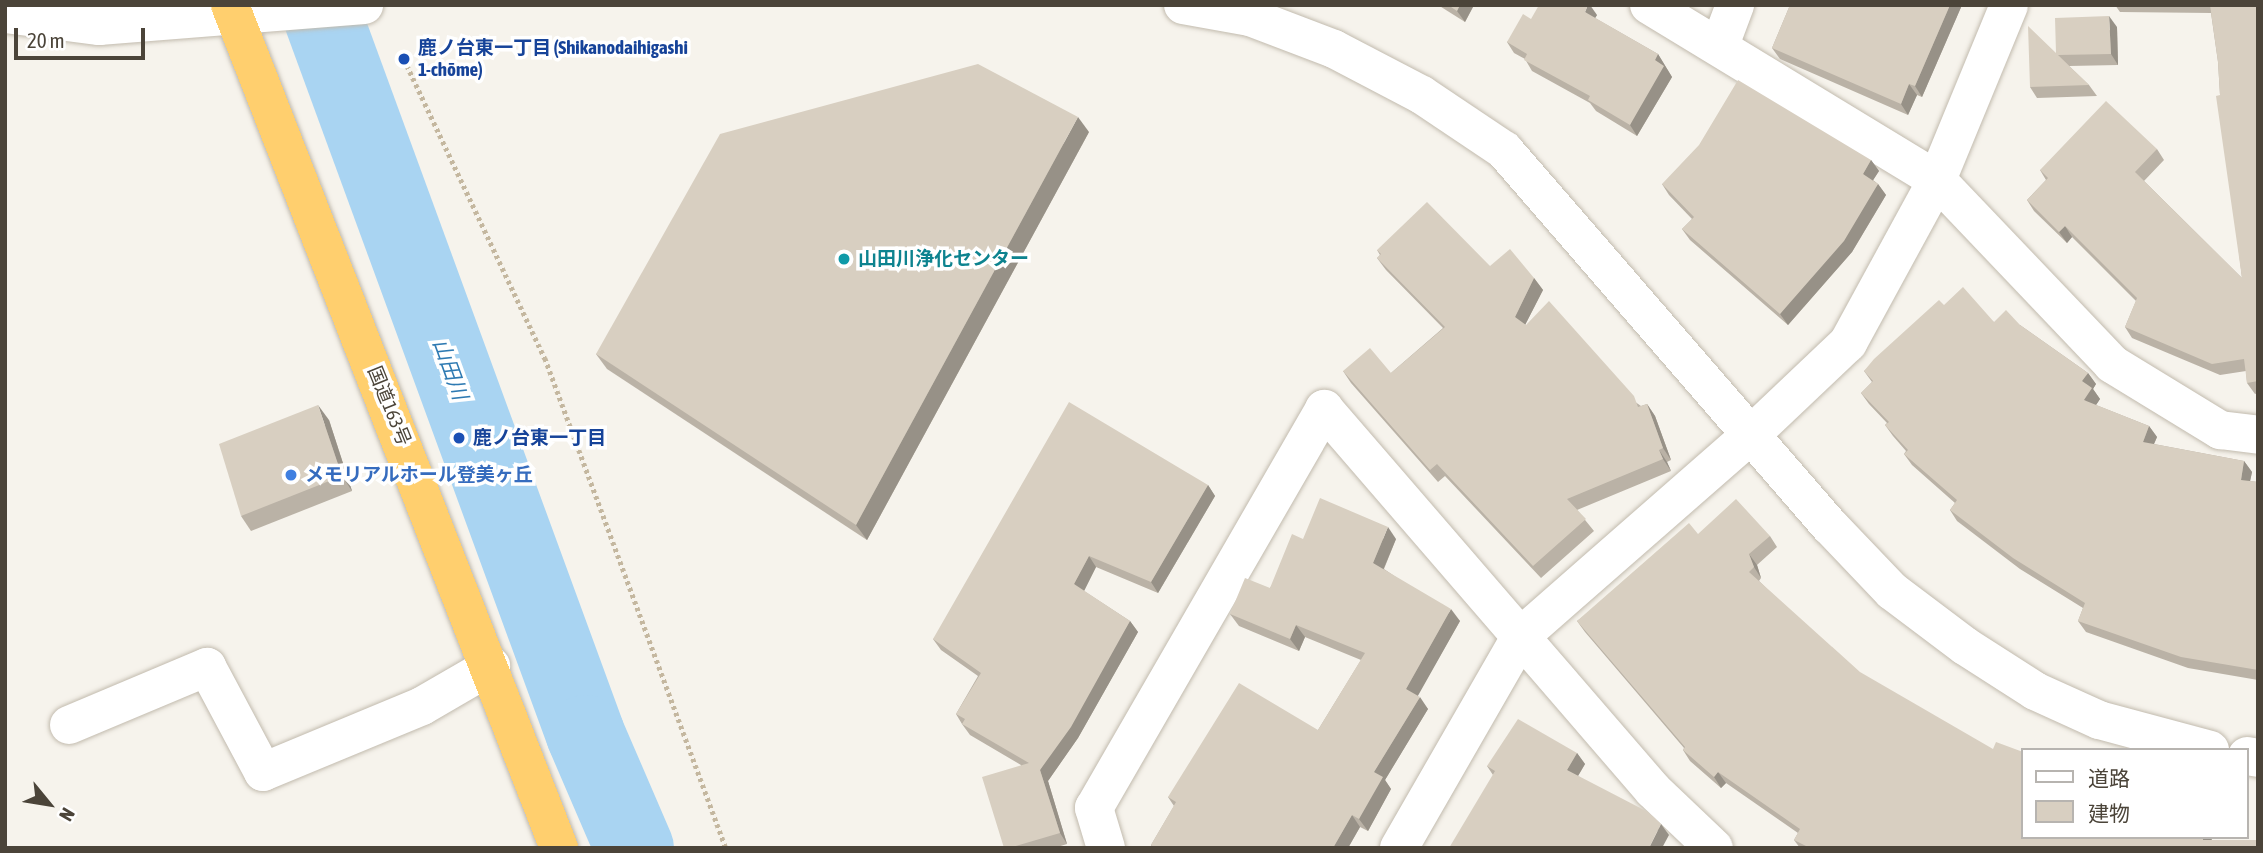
<!DOCTYPE html>
<meta charset="utf-8">
<style>
body{margin:0}
#map{position:relative;width:2263px;height:853px;overflow:hidden;background:#f6f3ec;font-family:"Asap Condensed","Noto Sans JP",sans-serif}
div>[style]{position:absolute}
[style*='--x']{left:calc(var(--x)*1px);top:calc(var(--y)*1px);width:calc(var(--w)*1px);rotate:calc(var(--a)*1deg)}
.river>*{height:79px;margin:-39.5px;padding:0 39.5px;transform-origin:39.5px;border-radius:39.5px;background:#a9d4f2}
.path>*{height:4.5px;margin-top:-2.25px;transform-origin:0;background:repeating-linear-gradient(90deg,#c4b79f 0 3.5px,transparent 0 7px)}
.roads{filter:drop-shadow(0 0 2px #c2bbae) drop-shadow(0 0 2px #c2bbae)}
.minor>*{height:38px;margin:-19px;padding:0 19px;transform-origin:19px;border-radius:19px;background:#fff}
.highway>*{height:38px;margin:-19px;padding:0 19px;transform-origin:19px;border-radius:19px;background:#ffcf6e}
.wall>*{inset:0;background:#bab2a6}
.shaded-wall>*{inset:0;background:#979187}
.building>*{inset:0;background:#d8cfc1}
.dots>*{width:19px;height:19px;translate:-50% -50%;box-sizing:border-box;border:4px solid #fff;border-radius:50%}
span{translate:-50% -50%;white-space:nowrap;text-align:center;line-height:1.15;-webkit-text-stroke:7px #fff;paint-order:stroke}
.transit-label{font-size:19px;color:#164399;font-weight:700}
.left{translate:0 -50%;text-align:left}
.culture-label{font-size:19px;color:#0d838f;font-weight:700}
.street-label{font-size:19px;color:#4b4439}
.shop-label{font-size:19px;color:#366cbe;font-weight:700}
.water-label{font-size:21px;color:#2e7ab2;font-style:italic}
.frame{position:absolute;inset:0;border:7px solid #4b4439;pointer-events:none}
.legend{position:absolute;left:2021px;top:748px;width:228px;height:91px;box-sizing:border-box;background:#fff;border:2px solid #b7b4b0;margin:0;padding:9px 12px;list-style:none;font-size:21px;color:#4b4439}
.legend li{display:flex;align-items:center;gap:14px;height:35px}
.legend b{width:35px;border:2px solid #b7b4b0}
.north{position:absolute;left:14px;top:769px;width:70px;height:70px;-webkit-text-stroke:5px #fff;paint-order:stroke;rotate:120deg;font-size:19px;font-weight:700;line-height:28px;text-align:center;color:#4b4439}
.north::after{content:'';display:block;margin:auto;width:24px;height:32px;background:#4b4439;clip-path:polygon(50% 0,100% 100%,50% 72%,0 100%)}
.scale{position:absolute;left:14px;top:28px;width:131px;height:32px;box-sizing:border-box;border:4px solid #4b4439;border-top:0;padding-left:9px;font-size:21px;line-height:24px;white-space:nowrap;color:#4b4439;-webkit-text-stroke:5px #fff;paint-order:stroke}
</style>
<div id="map">
<div class="river">
<i style="--x:318;--y:5;--w:776;--a:69.88"></i>
<i style="--x:585;--y:734;--w:124;--a:66.7"></i>
</div>
<div class="path">
<i style="--x:404;--y:59;--w:331;--a:64.8"></i>
<i style="--x:545;--y:358;--w:522;--a:69.73"></i>
</div>
<div class="roads">
<div class="minor">
<i style="--x:1183;--y:5;--w:68;--a:10.2"></i>
<i style="--x:1250;--y:17;--w:90;--a:20.9"></i>
<i style="--x:1334;--y:49;--w:99;--a:27.6"></i>
<i style="--x:1422;--y:95;--w:99;--a:33.9"></i>
<i style="--x:1504;--y:150;--w:498;--a:49.1"></i>
<i style="--x:1830;--y:526;--w:90;--a:46.4"></i>
<i style="--x:1892;--y:591;--w:91;--a:37"></i>
<i style="--x:1965;--y:646;--w:83;--a:32.7"></i>
<i style="--x:2035;--y:691;--w:70;--a:24.4"></i>
<i style="--x:2099;--y:720;--w:115;--a:15.1"></i>
<i style="--x:1649;--y:5;--w:337;--a:31.3"></i>
<i style="--x:1937;--y:180;--w:254;--a:46.4"></i>
<i style="--x:2112;--y:364;--w:127;--a:31.4"></i>
<i style="--x:2220;--y:430;--w:38;--a:7"></i>
<i style="--x:5;--y:14;--w:95;--a:7.3"></i>
<i style="--x:99;--y:26;--w:266;--a:-4.5"></i>
<i style="--x:1720;--y:45;--w:43;--a:-69.4"></i>
<i style="--x:69;--y:725;--w:150;--a:-22.8"></i>
<i style="--x:207;--y:667;--w:119;--a:61.9"></i>
<i style="--x:263;--y:772;--w:172;--a:-22.5"></i>
<i style="--x:422;--y:706;--w:80;--a:-30.1"></i>
<i style="--x:2247;--y:756;--w:11;--a:10"></i>
<i style="--x:1106;--y:848;--w:42;--a:-106.7"></i>
<i style="--x:1094;--y:808;--w:461;--a:-60"></i>
<i style="--x:1324;--y:409;--w:503;--a:49.19"></i>
<i style="--x:1653;--y:790;--w:84;--a:43.6"></i>
<i style="--x:1399;--y:848;--w:245;--a:-60.1"></i>
<i style="--x:1521;--y:636;--w:308;--a:-41.2"></i>
<i style="--x:1753;--y:433;--w:131;--a:-43.5"></i>
<i style="--x:1848;--y:343;--w:186;--a:-61.4"></i>
<i style="--x:1937;--y:180;--w:189;--a:-67.6"></i>
</div>
<div class="highway">
<i style="--x:230;--y:5;--w:905;--a:68.68"></i>
</div>
</div>
<div class="wall">
<i style="clip-path:polygon(1438px 5px,1474px 5px,1465px 22px)"></i>
<i style="clip-path:polygon(1790px 5px,1962px 5px,1922px 97px,1917px 95px,1908px 115px,1780px 59px,1772px 48px)"></i>
<i style="clip-path:polygon(2115px 5px,2258px 5px,2258px 393px,2255px 394px,2247px 383px,2246px 371px,2220px 375px,2132px 338px,2125px 327px,2136px 301px,2072px 237px,2067px 243px,2034px 211px,2027px 200px,2046px 180px,2040px 170px,2157px 149px,2164px 160px,2144px 181px,2242px 278px,2220px 95px,2218px 62px,2211px 13px,2120px 12px)"></i>
<i style="clip-path:polygon(1597px 15px,1595px 18px,1658px 54px,1672px 77px,1637px 136px,1596px 111px,1590px 103px,1532px 71px,1525px 59px,1514px 53px,1507px 42px,1531px 19px)"></i>
<i style="clip-path:polygon(2117px 27px,2118px 65px,2069px 66px,2089px 85px,2097px 96px,2037px 98px,2030px 87px,2056px 53px)"></i>
<i style="clip-path:polygon(1089px 132px,867px 540px,607px 369px,596px 354px)"></i>
<i style="clip-path:polygon(1871px 160px,1879px 171px,1873px 180px,1878px 184px,1886px 195px,1852px 252px,1788px 325px,1690px 240px,1682px 229px,1692px 219px,1669px 195px,1662px 184px)"></i>
<i style="clip-path:polygon(1377px 250px,1490px 266px,1534px 278px,1543px 290px,1525px 325px,1641px 406px,1647px 404px,1655px 416px,1671px 460px,1667px 462px,1671px 471px,1577px 510px,1594px 531px,1541px 578px,1445px 476px,1438px 482px,1351px 383px,1343px 371px,1391px 373px,1443px 328px,1386px 270px,1377px 258px,1380px 255px)"></i>
<i style="clip-path:polygon(1944px 305px,1994px 322px,2020px 325px,2088px 373px,2096px 384px,2093px 389px,2100px 399px,2096px 405px,2149px 426px,2157px 437px,2154px 444px,2244px 461px,2252px 472px,2250px 481px,2258px 482px,2258px 680px,2188px 668px,2086px 632px,2078px 621px,2083px 608px,2020px 569px,1957px 521px,1950px 510px,1955px 503px,1912px 465px,1904px 454px,1906px 451px,1893px 436px,1885px 425px,1887px 423px,1869px 404px,1861px 393px,1872px 382px,1864px 371px)"></i>
<i style="clip-path:polygon(329px 420px,352px 491px,251px 531px,241px 516px)"></i>
<i style="clip-path:polygon(1208px 485px,1215px 496px,1158px 593px,1096px 567px,1084px 591px,1130px 621px,1138px 632px,1078px 738px,1048px 781px,1067px 844px,1054px 848px,1004px 848px,1021px 765px,970px 735px,962px 724px,956px 714px,978px 676px,941px 650px,933px 639px)"></i>
<i style="clip-path:polygon(1698px 534px,1770px 536px,1777px 547px,1757px 565px,1761px 578px,1759px 581px,2023px 837px,2212px 840px,2258px 848px,1800px 848px,1794px 840px,1798px 833px,1726px 783px,1721px 788px,1690px 761px,1683px 750px,1684px 748px,1585px 632px,1577px 621px)"></i>
<i style="clip-path:polygon(1303px 539px,1396px 539px,1384px 569px,1460px 621px,1417px 696px,1428px 709px,1385px 780px,1391px 789px,1368px 831px,1360px 827px,1348px 848px,1152px 848px,1151px 845px,1174px 806px,1168px 797px,1318px 730px,1361px 660px,1305px 637px,1299px 651px,1239px 626px,1230px 614px,1270px 588px)"></i>
<i style="clip-path:polygon(1577px 753px,1585px 764px,1578px 776px,1669px 835px,1493px 775px,1487px 766px)"></i>
</div>
<div class="shaded-wall">
<i style="clip-path:polygon(1460px 5px,1474px 5px,1465px 22px,1457px 11px)"></i>
<i style="clip-path:polygon(1588px 5px,1590px 5px,1597px 15px,1592px 23px,1585px 12px)"></i>
<i style="clip-path:polygon(1950px 5px,1962px 5px,1922px 97px,1915px 86px)"></i>
<i style="clip-path:polygon(2109px 16px,2117px 27px,2118px 65px,2111px 54px)"></i>
<i style="clip-path:polygon(1658px 54px,1672px 77px,1637px 136px,1630px 125px,1655px 60px)"></i>
<i style="clip-path:polygon(1909px 84px,1917px 95px,1908px 115px,1901px 104px)"></i>
<i style="clip-path:polygon(1078px 117px,1089px 132px,867px 540px,856px 525px)"></i>
<i style="clip-path:polygon(1871px 160px,1879px 171px,1870px 185px,1863px 174px)"></i>
<i style="clip-path:polygon(1878px 184px,1886px 195px,1852px 252px,1788px 325px,1780px 314px)"></i>
<i style="clip-path:polygon(2065px 226px,2072px 237px,2067px 243px,2059px 232px)"></i>
<i style="clip-path:polygon(1534px 278px,1543px 290px,1523px 329px,1515px 317px)"></i>
<i style="clip-path:polygon(2088px 373px,2096px 384px,2093px 389px,2100px 399px,2092px 411px,2084px 400px,2082px 381px)"></i>
<i style="clip-path:polygon(1647px 404px,1655px 416px,1671px 460px,1663px 448px)"></i>
<i style="clip-path:polygon(318px 405px,329px 420px,352px 491px,342px 476px)"></i>
<i style="clip-path:polygon(2149px 426px,2157px 437px,2150px 453px,2143px 442px)"></i>
<i style="clip-path:polygon(1659px 450px,1667px 462px,1671px 471px,1663px 459px)"></i>
<i style="clip-path:polygon(2244px 461px,2252px 472px,2248px 491px,2241px 480px)"></i>
<i style="clip-path:polygon(1208px 485px,1215px 496px,1158px 593px,1151px 582px)"></i>
<i style="clip-path:polygon(1388px 527px,1396px 539px,1381px 575px,1373px 563px)"></i>
<i style="clip-path:polygon(1749px 554px,1757px 565px,1761px 578px,1754px 567px)"></i>
<i style="clip-path:polygon(1089px 556px,1096px 567px,1082px 595px,1074px 584px)"></i>
<i style="clip-path:polygon(1451px 609px,1460px 621px,1415px 701px,1406px 689px)"></i>
<i style="clip-path:polygon(1130px 621px,1138px 632px,1078px 738px,1048px 781px,1067px 844px,1060px 833px,1040px 770px)"></i>
<i style="clip-path:polygon(1296px 625px,1305px 637px,1299px 651px,1290px 639px)"></i>
<i style="clip-path:polygon(1420px 697px,1428px 709px,1385px 780px,1391px 789px,1368px 831px,1359px 819px,1374px 772px)"></i>
<i style="clip-path:polygon(1577px 753px,1585px 764px,1575px 781px,1567px 770px)"></i>
<i style="clip-path:polygon(1718px 772px,1726px 783px,1721px 788px,1714px 777px)"></i>
<i style="clip-path:polygon(1352px 815px,1360px 827px,1348px 848px,1333px 848px)"></i>
<i style="clip-path:polygon(1661px 824px,1669px 835px,1662px 848px,1649px 848px)"></i>
<i style="clip-path:polygon(2203px 837px,2212px 837px,2211px 848px,2203px 840px)"></i>
</div>
<div class="building">
<i style="clip-path:polygon(1448px 5px,1460px 5px,1457px 11px)"></i>
<i style="clip-path:polygon(1539px 5px,1588px 5px,1585px 12px,1658px 54px,1655px 60px,1664px 66px,1630px 125px,1588px 100px,1590px 96px,1524px 60px,1527px 54px,1507px 42px,1523px 14px,1531px 19px)"></i>
<i style="clip-path:polygon(1790px 5px,1950px 5px,1915px 86px,1909px 84px,1901px 104px,1772px 48px)"></i>
<i style="clip-path:polygon(2210px 5px,2258px 5px,2258px 381px,2247px 383px,2244px 359px,2212px 364px,2125px 327px,2137px 298px,2065px 226px,2059px 232px,2027px 200px,2048px 178px,2040px 170px,2106px 101px,2157px 149px,2135px 172px,2242px 278px,2216px 96px,2220px 95px,2218px 62px)"></i>
<i style="clip-path:polygon(2109px 16px,2111px 54px,2058px 55px,2089px 85px,2030px 87px,2028px 26px,2056px 53px,2055px 18px)"></i>
<i style="clip-path:polygon(978px 64px,1078px 117px,856px 525px,596px 354px,720px 134px)"></i>
<i style="clip-path:polygon(1738px 80px,1871px 160px,1863px 174px,1878px 184px,1844px 241px,1780px 314px,1682px 229px,1694px 217px,1662px 184px,1699px 145px)"></i>
<i style="clip-path:polygon(1427px 202px,1490px 266px,1510px 249px,1534px 278px,1515px 317px,1526px 325px,1549px 301px,1634px 396px,1638px 407px,1647px 404px,1663px 448px,1659px 450px,1663px 459px,1567px 499px,1586px 519px,1533px 566px,1437px 464px,1430px 470px,1343px 371px,1370px 348px,1391px 373px,1445px 327px,1377px 258px,1381px 254px,1377px 250px)"></i>
<i style="clip-path:polygon(1963px 287px,1994px 322px,2006px 310px,2020px 325px,2088px 373px,2082px 381px,2092px 388px,2084px 400px,2149px 426px,2143px 442px,2244px 461px,2241px 480px,2258px 482px,2258px 670px,2181px 657px,2078px 621px,2085px 603px,2013px 558px,1950px 510px,1957px 500px,1904px 454px,1908px 450px,1885px 425px,1889px 422px,1861px 393px,1873px 381px,1864px 371px,1874px 359px,1939px 300px,1944px 305px)"></i>
<i style="clip-path:polygon(1069px 402px,1208px 485px,1151px 582px,1089px 556px,1074px 584px,1130px 621px,1071px 727px,1040px 770px,1060px 833px,1009px 848px,1004px 848px,982px 777px,1029px 763px,962px 724px,965px 719px,956px 714px,981px 673px,933px 639px)"></i>
<i style="clip-path:polygon(318px 405px,342px 476px,241px 516px,219px 444px)"></i>
<i style="clip-path:polygon(1320px 498px,1388px 527px,1373px 563px,1451px 609px,1406px 689px,1420px 697px,1374px 772px,1383px 777px,1359px 819px,1352px 815px,1333px 848px,1155px 848px,1151px 845px,1176px 802px,1168px 797px,1239px 683px,1318px 730px,1365px 653px,1296px 625px,1290px 639px,1230px 614px,1245px 578px,1270px 588px,1292px 534px,1303px 539px)"></i>
<i style="clip-path:polygon(1736px 499px,1770px 536px,1749px 554px,1754px 567px,1749px 572px,1860px 672px,1993px 749px,1996px 742px,2023px 752px,2023px 837px,2203px 837px,2203px 840px,2258px 840px,2258px 848px,1810px 848px,1794px 840px,1800px 829px,1718px 772px,1714px 777px,1683px 750px,1685px 747px,1577px 621px,1689px 523px,1698px 534px)"></i>
<i style="clip-path:polygon(1518px 719px,1577px 753px,1567px 770px,1648px 812px,1661px 824px,1649px 848px,1449px 848px,1495px 771px,1487px 766px)"></i>
</div>
<div class="dots">
<i style="left:404px;top:59px;background:#1a4fb4"></i>
<i style="left:844px;top:259px;background:#0f9aa8"></i>
<i style="left:459px;top:438px;background:#1a4fb4"></i>
<i style="left:291px;top:475px;background:#3f7fe0"></i>
</div>
<div class="transit-label">
<span class="left" style="left:418px;top:59px">鹿ノ台東一丁目 (Shikanodaihigashi<br>1-chōme)</span>
<span class="left" style="left:473px;top:438px">鹿ノ台東一丁目</span>
</div>
<div class="culture-label">
<span class="left" style="left:858px;top:259px">山田川浄化センター</span>
</div>
<div class="street-label">
<span style="left:389px;top:406px;rotate:68deg">国道163号</span>
</div>
<div class="shop-label">
<span class="left" style="left:305px;top:475px">メモリアルホール登美ヶ丘</span>
</div>
<div class="water-label">
<span style="left:451px;top:369px;rotate:70deg">山田川</span>
</div>
<div class="frame"></div>
<ul class="legend">
<li><b style="height:9px;background:#fff"></b>道路</li>
<li><b style="height:19px;background:#d8cfc1"></b>建物</li>
</ul>
<div class="north">N</div>
<div class="scale">20 m</div>
</div>
